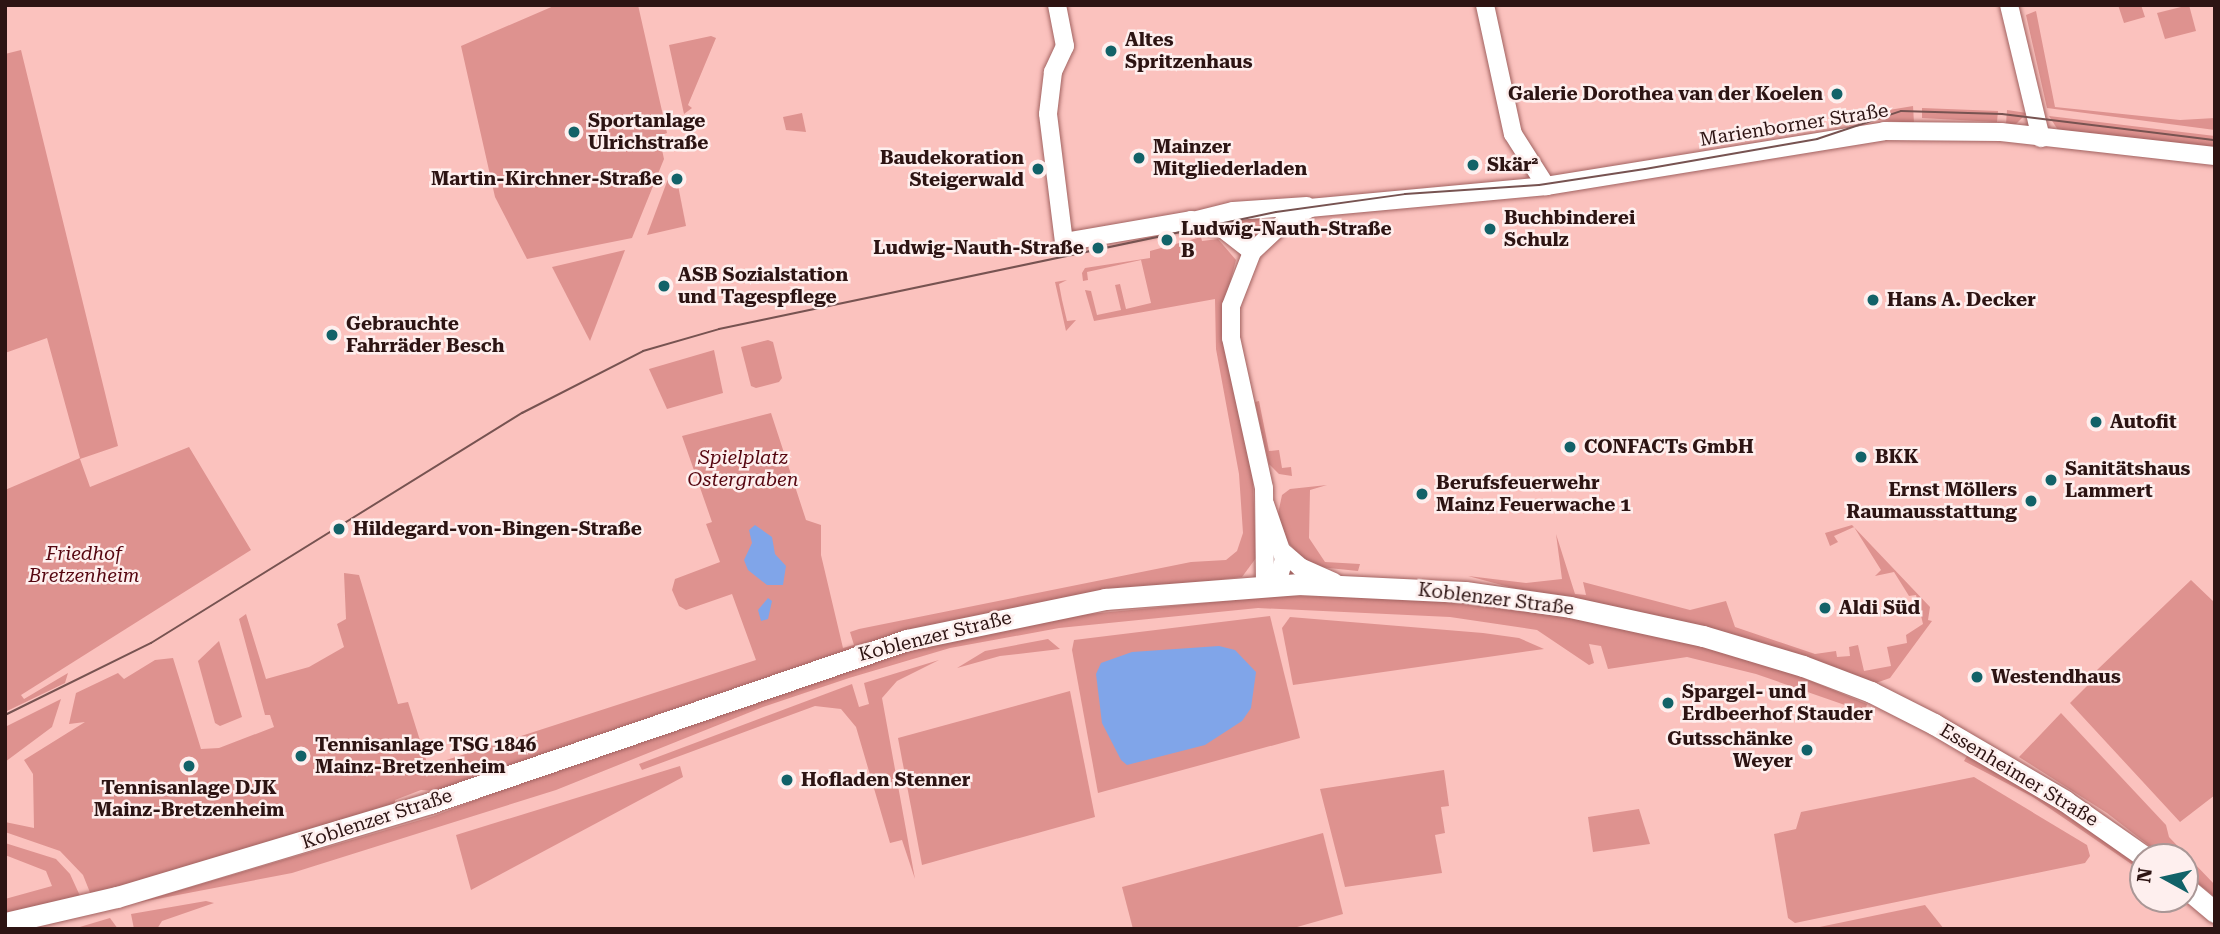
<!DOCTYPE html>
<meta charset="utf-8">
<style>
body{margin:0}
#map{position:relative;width:2220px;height:934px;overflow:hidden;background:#fbc2be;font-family:"Roboto Serif",serif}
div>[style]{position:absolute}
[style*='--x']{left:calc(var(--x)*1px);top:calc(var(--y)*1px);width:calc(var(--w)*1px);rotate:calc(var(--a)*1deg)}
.green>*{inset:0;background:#de928f}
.water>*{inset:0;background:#80a5e9}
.roads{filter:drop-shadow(0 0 2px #a16260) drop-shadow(0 0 2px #a16260)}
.minor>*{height:18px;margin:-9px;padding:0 9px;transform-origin:9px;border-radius:9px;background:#fff}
.major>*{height:21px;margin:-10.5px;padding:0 10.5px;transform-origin:10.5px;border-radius:10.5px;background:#fff}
.tram>*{height:2px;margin:-1px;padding:0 1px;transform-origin:1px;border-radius:1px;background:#775351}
.dots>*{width:19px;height:19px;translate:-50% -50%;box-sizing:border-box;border:4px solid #feefee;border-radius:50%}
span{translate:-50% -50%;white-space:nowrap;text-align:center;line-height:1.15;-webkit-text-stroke:5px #feefee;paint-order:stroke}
.poi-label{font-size:19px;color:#2d1413;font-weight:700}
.left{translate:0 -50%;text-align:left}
.right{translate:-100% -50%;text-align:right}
.street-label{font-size:19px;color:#2d1413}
.park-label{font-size:19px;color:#560610;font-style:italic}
.frame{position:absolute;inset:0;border:7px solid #2d1413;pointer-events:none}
.north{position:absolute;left:2129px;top:843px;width:70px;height:70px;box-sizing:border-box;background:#feefee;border:2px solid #aa9796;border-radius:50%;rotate:278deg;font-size:19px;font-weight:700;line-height:28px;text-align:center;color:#2d1413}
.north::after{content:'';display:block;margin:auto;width:24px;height:32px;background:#126268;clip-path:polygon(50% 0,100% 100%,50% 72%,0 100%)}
</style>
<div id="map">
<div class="green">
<i style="clip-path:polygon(556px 5px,638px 5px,667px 133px,659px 136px,664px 159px,632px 238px,527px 259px,495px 197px,461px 46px)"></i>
<i style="clip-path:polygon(2118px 5px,2141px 5px,2145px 17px,2124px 23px)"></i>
<i style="clip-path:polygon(2189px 5px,2196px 31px,2165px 39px,2157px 13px)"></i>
<i style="clip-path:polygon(2036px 11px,2055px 107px,2180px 120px,2215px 118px,2215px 130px,2047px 108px,2026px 15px)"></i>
<i style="clip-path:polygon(711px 36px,716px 38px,688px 105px,692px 108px,684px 114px,669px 45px)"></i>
<i style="clip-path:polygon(21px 50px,118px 446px,80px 459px,90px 487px,189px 447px,251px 550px,21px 695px,24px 699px,68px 673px,65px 683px,5px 712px,5px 490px,80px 458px,47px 338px,5px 353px,5px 54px)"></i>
<i style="clip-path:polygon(1913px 106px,1914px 123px,1879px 120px,1877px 112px)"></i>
<i style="clip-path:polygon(1922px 108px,1998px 111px,1997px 122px,1922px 118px)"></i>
<i style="clip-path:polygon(2007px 110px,2027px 113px,2014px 126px,2006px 124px)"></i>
<i style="clip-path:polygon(802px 113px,806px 132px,786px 130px,783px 117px)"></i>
<i style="clip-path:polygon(2049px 116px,2215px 136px,2215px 150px,2058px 130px)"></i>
<i style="clip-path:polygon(675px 170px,686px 226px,647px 235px,671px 171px)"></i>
<i style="clip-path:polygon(1273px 208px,1278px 217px,1253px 239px,1223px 221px)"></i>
<i style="clip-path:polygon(1201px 237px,1202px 241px,1218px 239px,1236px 260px,1227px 294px,1253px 482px,1256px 558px,1242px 577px,1095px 595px,434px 791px,421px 790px,395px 800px,395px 804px,91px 895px,83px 875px,60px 851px,5px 832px,5px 822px,34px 828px,33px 774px,24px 760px,85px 722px,69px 724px,76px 693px,118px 673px,124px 679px,155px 660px,173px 658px,201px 749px,219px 748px,274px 727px,270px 715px,265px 715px,239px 619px,246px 614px,266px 679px,309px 667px,344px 647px,337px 624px,346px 619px,344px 573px,359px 575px,398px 704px,408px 702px,428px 766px,756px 660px,732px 594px,686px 610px,679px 606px,672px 590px,675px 579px,720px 562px,706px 524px,712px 522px,682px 436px,771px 413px,806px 520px,821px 525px,821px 555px,843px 648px,854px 645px,850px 632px,859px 629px,1191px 562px,1226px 560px,1237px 551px,1243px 533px,1239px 474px,1216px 349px,1215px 299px,1094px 321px,1085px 290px,1091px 291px,1097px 315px,1121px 310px,1115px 285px,1120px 284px,1126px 309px,1151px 303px,1141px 260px,1087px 272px,1088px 280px,1083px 281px,1082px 273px,1085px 268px,1150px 258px,1150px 251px)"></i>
<i style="clip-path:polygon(625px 250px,590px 341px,552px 267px)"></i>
<i style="clip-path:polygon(1067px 280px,1059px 284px,1062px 300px,1067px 321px,1076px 320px,1066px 331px,1055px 282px)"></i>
<i style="clip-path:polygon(768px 340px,773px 342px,782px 378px,779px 382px,756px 388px,751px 386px,741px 347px)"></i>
<i style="clip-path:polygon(714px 350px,723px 393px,667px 409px,649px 369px)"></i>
<i style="clip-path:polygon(1259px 401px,1269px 451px,1279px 450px,1282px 468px,1291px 467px,1292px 476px,1279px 474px,1269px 464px,1255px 402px)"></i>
<i style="clip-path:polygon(1327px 485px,1310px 490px,1309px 538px,1325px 562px,1360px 564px,1358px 571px,1309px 566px,1287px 541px,1278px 514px,1282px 495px,1290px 489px)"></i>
<i style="clip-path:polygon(1852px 525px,1930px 607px,1928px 620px,1932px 621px,1890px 678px,1873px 684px,1468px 576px,1526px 583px,1562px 579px,1556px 534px,1575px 594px,1586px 595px,1583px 582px,1690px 610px,1726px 601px,1735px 627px,1815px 654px,1836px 651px,1837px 657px,1850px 656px,1849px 647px,1858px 645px,1864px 671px,1891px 666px,1887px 647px,1907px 643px,1906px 635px,1923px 624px,1916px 595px,1909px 596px,1894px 572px,1875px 576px,1881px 570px,1854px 527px,1834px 536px,1838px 542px,1830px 546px,1825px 533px)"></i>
<i style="clip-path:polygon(2191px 580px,2215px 603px,2215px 795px,2180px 822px,2070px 703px,2094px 679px,2097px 670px)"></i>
<i style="clip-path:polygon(1278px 596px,1413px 597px,1527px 607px,1678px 638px,1794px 674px,1867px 704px,1865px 712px,1756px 674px,1687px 657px,1608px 669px,1601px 646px,1589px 644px,1594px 663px,1589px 665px,1537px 630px,1450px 617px,1258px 608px,1059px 628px,950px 648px,849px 678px,763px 707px,556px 790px,292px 873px,136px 903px,434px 816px,564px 766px,927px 645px,1058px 617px)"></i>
<i style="clip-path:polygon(1270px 616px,1300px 738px,1098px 793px,1072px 650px,1074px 640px)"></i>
<i style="clip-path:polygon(1290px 617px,1483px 633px,1519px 638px,1544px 649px,1293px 685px,1282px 628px)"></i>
<i style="clip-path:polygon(1048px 639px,1060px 649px,1000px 656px,957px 668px,985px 651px)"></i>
<i style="clip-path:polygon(219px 641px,242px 717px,220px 726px,215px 723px,198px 661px)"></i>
<i style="clip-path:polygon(939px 660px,897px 681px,882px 698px,915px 879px,902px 840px,890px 843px,856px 727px,841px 709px,815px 706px,642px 770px,639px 764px,852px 684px,859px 707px,869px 704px,864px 683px)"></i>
<i style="clip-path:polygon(1070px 691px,1095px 817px,922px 865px,898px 738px)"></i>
<i style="clip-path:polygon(61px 699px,52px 727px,5px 762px,5px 727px)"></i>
<i style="clip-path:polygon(2061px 713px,2166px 825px,2169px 837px,2215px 885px,2215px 897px,2185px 873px,2185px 857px,2164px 857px,2107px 813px,2019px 757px)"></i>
<i style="clip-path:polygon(1968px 754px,2143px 861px,2143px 872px,2033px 797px,1964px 761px)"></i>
<i style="clip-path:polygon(680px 766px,683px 777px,471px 890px,456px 835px)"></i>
<i style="clip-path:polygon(1444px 770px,1449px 806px,1441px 807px,1445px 833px,1435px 835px,1442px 873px,1345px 887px,1320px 789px)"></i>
<i style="clip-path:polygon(1974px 777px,2087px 845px,2090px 856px,2085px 863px,1795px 923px,1788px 918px,1774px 834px,1796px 829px,1801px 812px)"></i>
<i style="clip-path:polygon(1639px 809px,1650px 844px,1593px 852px,1588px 817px)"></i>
<i style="clip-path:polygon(1323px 833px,1343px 914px,1290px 929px,1133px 929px,1122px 887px)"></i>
<i style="clip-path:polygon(5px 843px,56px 859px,70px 874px,81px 898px,5px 917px,5px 899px,52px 886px,46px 871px,5px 855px)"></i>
<i style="clip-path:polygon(206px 901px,214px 903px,162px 921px,157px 929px,134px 929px,131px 914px)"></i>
<i style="clip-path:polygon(1925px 905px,1944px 929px,1810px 929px)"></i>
<i style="clip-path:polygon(110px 918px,118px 929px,73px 929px)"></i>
</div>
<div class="water">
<i style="clip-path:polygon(755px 525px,772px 537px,775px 554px,786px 566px,783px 585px,767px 585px,748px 570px,744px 560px,752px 543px,749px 530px)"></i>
<i style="clip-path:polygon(768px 598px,772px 601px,768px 619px,761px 621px,758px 610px)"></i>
<i style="clip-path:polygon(1219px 646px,1235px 650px,1256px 672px,1251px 708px,1242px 721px,1205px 745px,1127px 765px,1121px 760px,1102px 723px,1096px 674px,1101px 663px,1132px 652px)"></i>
</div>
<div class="roads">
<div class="minor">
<i style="--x:1057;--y:5;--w:42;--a:79"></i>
<i style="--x:1065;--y:46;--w:29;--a:115"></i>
<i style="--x:1053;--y:72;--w:42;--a:96.8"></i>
<i style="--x:1048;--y:114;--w:129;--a:82.9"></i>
<i style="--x:1064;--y:242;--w:129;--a:-9.8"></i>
<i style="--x:1191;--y:220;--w:33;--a:16"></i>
<i style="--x:1223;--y:229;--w:37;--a:38"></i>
<i style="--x:1485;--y:5;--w:132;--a:77.8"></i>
<i style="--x:1513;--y:134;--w:62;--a:57.6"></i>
<i style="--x:2009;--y:5;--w:137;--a:76.5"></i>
<i style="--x:1197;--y:220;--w:37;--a:-14"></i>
<i style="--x:1233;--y:211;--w:74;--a:-3.9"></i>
<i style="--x:1265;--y:504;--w:58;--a:70.9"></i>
<i style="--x:1284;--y:559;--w:18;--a:106"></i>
<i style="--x:1279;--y:576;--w:17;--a:147"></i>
<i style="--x:1265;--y:585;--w:97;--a:-90.6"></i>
<i style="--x:1264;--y:488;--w:154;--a:-102.4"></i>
<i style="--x:1231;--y:338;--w:32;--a:-90"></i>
<i style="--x:1231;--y:306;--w:58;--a:-68.7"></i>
<i style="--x:1252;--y:252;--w:45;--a:-43.2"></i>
<i style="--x:1285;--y:221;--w:28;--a:-27"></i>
<i style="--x:1310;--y:208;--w:237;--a:-5.3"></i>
<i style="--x:1546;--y:186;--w:342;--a:-9.2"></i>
<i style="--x:1884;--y:131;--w:117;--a:0.5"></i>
<i style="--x:2001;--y:132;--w:215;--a:6.4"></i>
<i style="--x:1283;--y:552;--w:23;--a:41"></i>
<i style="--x:1300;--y:567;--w:37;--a:24"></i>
</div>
<div class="major">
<i style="--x:2185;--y:887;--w:39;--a:40"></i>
<i style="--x:5;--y:923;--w:115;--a:-13.1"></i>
<i style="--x:117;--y:897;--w:327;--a:-16.7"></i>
<i style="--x:430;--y:803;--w:504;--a:-18.87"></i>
<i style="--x:907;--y:640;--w:202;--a:-11.7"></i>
<i style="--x:1105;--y:599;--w:195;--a:-4.4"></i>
<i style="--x:1299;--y:584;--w:166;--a:2.8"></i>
<i style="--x:1465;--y:592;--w:106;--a:8.1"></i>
<i style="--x:1570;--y:607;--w:136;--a:12.3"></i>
<i style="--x:1703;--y:636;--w:104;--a:16.7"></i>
<i style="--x:1803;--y:666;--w:73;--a:20.9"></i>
<i style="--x:1871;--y:692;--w:71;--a:26.9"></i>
<i style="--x:1934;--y:724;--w:152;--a:30.4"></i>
<i style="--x:2065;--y:801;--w:98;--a:35"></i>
</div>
</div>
<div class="tram">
<i style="--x:5;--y:715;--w:163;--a:-26.3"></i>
<i style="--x:151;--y:643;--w:437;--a:-31.8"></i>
<i style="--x:522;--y:413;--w:136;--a:-27.1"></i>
<i style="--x:643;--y:351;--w:79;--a:-16.1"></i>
<i style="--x:719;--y:329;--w:569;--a:-11.86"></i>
<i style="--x:1276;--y:212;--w:130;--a:-7.9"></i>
<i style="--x:1405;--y:194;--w:134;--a:-3.8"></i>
<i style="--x:1539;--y:185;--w:107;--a:-8.6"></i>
<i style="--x:1645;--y:169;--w:175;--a:-9.9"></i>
<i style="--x:1817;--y:139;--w:89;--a:-18.4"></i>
<i style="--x:1901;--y:111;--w:101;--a:1.7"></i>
<i style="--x:2002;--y:114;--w:215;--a:7"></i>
</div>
<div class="dots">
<i style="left:1111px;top:51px;background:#126268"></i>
<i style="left:1837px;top:94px;background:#126268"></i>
<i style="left:574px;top:132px;background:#126268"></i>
<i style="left:1139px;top:158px;background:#126268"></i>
<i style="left:1473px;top:165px;background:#126268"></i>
<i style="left:1038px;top:169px;background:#126268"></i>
<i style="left:677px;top:179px;background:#126268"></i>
<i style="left:1490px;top:229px;background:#126268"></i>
<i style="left:1167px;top:240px;background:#126268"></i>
<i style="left:1098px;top:248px;background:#126268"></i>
<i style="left:664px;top:286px;background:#126268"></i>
<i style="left:1873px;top:300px;background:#126268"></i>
<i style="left:332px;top:335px;background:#126268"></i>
<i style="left:2096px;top:422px;background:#126268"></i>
<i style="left:1570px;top:447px;background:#126268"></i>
<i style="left:1861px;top:457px;background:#126268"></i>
<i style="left:2051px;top:480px;background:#126268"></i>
<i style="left:1422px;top:494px;background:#126268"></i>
<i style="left:2031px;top:501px;background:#126268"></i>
<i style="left:339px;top:529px;background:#126268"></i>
<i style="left:1825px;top:608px;background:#126268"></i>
<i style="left:1977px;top:677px;background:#126268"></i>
<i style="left:1668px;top:703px;background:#126268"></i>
<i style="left:1807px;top:750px;background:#126268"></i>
<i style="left:301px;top:756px;background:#126268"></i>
<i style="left:189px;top:766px;background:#126268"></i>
<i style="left:787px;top:780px;background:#126268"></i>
</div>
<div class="poi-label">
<span class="left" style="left:1125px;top:51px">Altes<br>Spritzenhaus</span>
<span class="right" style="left:1823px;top:94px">Galerie Dorothea van der Koelen</span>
<span class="left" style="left:588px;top:132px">Sportanlage<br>Ulrichstraße</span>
<span class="left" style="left:1153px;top:158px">Mainzer<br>Mitgliederladen</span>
<span class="right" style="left:1024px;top:169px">Baudekoration<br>Steigerwald</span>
<span class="left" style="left:1487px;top:165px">Skär²</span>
<span class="right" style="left:663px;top:179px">Martin-Kirchner-Straße</span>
<span class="left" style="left:1504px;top:229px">Buchbinderei<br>Schulz</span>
<span class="left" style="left:1181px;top:240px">Ludwig-Nauth-Straße<br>B</span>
<span class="right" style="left:1084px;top:248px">Ludwig-Nauth-Straße</span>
<span class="left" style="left:678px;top:286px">ASB Sozialstation<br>und Tagespflege</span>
<span class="left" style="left:1887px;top:300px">Hans A. Decker</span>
<span class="left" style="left:346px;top:335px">Gebrauchte<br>Fahrräder Besch</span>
<span class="left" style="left:2110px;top:422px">Autofit</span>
<span class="left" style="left:1584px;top:447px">CONFACTs GmbH</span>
<span class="left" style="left:1875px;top:457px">BKK</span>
<span class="left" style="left:2065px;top:480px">Sanitätshaus<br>Lammert</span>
<span class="left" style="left:1436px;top:494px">Berufsfeuerwehr<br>Mainz Feuerwache 1</span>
<span class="right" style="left:2017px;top:501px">Ernst Möllers<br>Raumausstattung</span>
<span class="left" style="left:353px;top:529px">Hildegard-von-Bingen-Straße</span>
<span class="left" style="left:1839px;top:608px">Aldi Süd</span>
<span class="left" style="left:1991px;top:677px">Westendhaus</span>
<span class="left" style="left:1682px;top:703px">Spargel- und<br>Erdbeerhof Stauder</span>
<span class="right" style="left:1793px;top:750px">Gutsschänke<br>Weyer</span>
<span class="left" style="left:315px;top:756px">Tennisanlage TSG 1846<br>Mainz-Bretzenheim</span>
<span class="left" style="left:801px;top:780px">Hofladen Stenner</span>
<span style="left:189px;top:799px">Tennisanlage DJK<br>Mainz-Bretzenheim</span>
</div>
<div class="street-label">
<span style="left:1794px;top:125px;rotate:-9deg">Marienborner Straße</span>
<span style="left:1496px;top:599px;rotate:7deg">Koblenzer Straße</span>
<span style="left:935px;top:636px;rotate:-14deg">Koblenzer Straße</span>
<span style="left:2019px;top:775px;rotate:31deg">Essenheimer Straße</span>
<span style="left:377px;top:819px;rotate:-18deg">Koblenzer Straße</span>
</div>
<div class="park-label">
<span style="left:743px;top:469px">Spielplatz<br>Ostergraben</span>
<span style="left:84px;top:565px">Friedhof<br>Bretzenheim</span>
</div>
<div class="frame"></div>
<div class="north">N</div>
</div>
